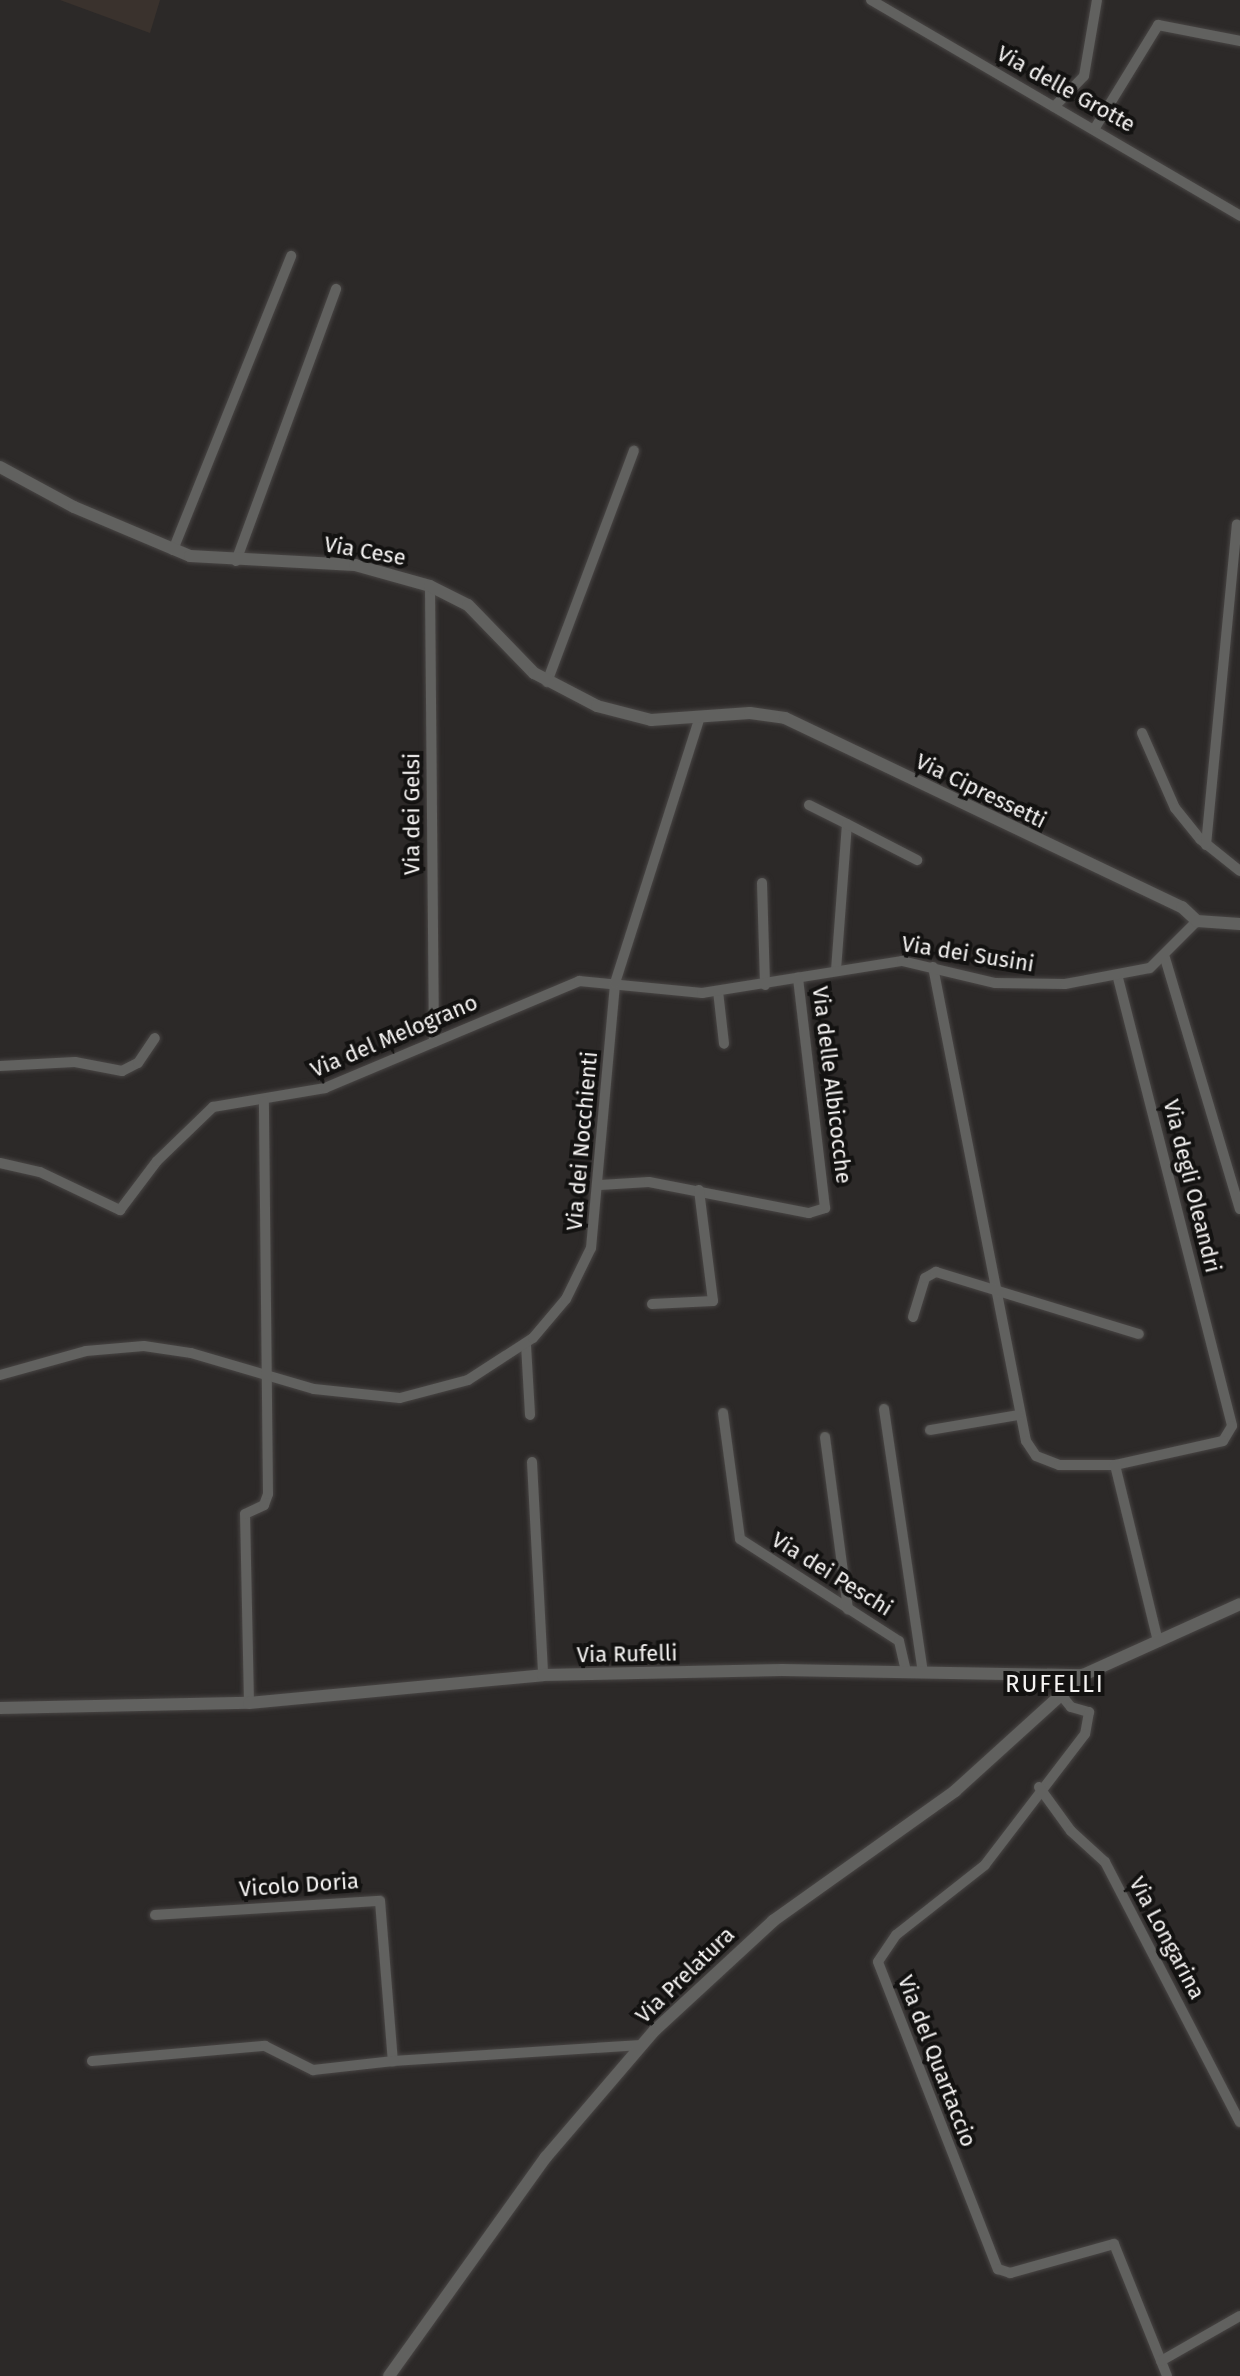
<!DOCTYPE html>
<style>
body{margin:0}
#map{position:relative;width:1240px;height:2376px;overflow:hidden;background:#2c2928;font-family:"Fira Sans",sans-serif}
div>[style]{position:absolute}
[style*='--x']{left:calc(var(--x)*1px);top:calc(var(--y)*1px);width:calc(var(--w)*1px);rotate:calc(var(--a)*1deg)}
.built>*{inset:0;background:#3a322d}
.roads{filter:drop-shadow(0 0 2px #484544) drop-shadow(0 0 2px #484544)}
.minor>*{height:10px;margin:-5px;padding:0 5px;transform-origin:5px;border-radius:5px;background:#61615f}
.tertiary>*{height:12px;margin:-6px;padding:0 6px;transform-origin:6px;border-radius:6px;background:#61615f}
span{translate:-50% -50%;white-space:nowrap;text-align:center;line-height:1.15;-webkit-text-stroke:8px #131211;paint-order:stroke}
.street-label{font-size:22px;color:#f6f4f3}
.neighbourhood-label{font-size:24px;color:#f6f4f3;letter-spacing:2px}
</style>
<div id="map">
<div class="built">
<i style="clip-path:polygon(60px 0,160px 0,150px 33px)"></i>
</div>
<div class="roads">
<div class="minor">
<i style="--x:871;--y:0;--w:428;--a:30.3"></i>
<i style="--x:1054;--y:107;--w:43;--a:-45.9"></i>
<i style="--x:1084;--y:76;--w:77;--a:-80.3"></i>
<i style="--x:1095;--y:128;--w:121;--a:-58.5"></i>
<i style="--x:1158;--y:25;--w:84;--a:11"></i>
<i style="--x:173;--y:550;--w:317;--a:-68.1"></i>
<i style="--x:236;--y:561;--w:290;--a:-69.8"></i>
<i style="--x:430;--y:586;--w:456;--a:89.5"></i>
<i style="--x:547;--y:682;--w:247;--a:-69.4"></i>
<i style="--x:1142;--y:733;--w:82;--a:66.3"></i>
<i style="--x:1175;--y:808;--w:40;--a:51"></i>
<i style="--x:1200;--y:839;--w:51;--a:38.7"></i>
<i style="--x:809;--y:805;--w:42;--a:26.6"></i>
<i style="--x:1206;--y:845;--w:322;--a:-84.5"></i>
<i style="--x:762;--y:883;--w:102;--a:88.3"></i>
<i style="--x:1165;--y:958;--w:262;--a:73.4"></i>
<i style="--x:933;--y:967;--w:483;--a:78.9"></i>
<i style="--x:1026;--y:1441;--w:18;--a:56"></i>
<i style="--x:1036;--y:1456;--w:25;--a:21"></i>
<i style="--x:1059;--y:1465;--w:56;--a:0"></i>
<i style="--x:836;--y:970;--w:146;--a:-85.7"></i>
<i style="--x:847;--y:824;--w:79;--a:27.2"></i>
<i style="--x:1118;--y:978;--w:462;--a:75.7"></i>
<i style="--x:1232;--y:1426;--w:17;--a:121"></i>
<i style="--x:1223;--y:1441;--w:111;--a:167.5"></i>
<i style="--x:1115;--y:1465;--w:182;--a:76.3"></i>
<i style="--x:718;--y:991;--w:53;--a:83.5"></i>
<i style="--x:0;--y:1066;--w:75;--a:-3.1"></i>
<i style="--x:75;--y:1062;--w:48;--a:10.8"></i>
<i style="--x:122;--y:1071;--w:18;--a:-27"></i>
<i style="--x:138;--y:1063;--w:30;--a:-56"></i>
<i style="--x:0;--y:1163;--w:41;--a:12.7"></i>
<i style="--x:40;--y:1172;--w:89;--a:25.4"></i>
<i style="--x:120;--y:1210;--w:61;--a:-52.9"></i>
<i style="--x:157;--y:1161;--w:78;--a:-44"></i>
<i style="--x:213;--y:1107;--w:114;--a:-9.6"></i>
<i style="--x:325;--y:1088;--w:276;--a:-22.8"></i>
<i style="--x:579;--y:981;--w:124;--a:5.6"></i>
<i style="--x:702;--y:993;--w:203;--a:-9.1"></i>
<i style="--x:902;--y:961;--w:96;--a:13.3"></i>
<i style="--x:995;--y:983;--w:70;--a:0.8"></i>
<i style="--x:1065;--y:984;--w:86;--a:-10.7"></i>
<i style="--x:1150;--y:968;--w:66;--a:-45"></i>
<i style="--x:600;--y:1185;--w:49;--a:-3.5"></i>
<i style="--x:649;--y:1182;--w:163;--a:11"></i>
<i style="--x:809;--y:1213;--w:17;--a:-17"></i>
<i style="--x:825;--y:1208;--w:232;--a:-96.7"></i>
<i style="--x:652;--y:1304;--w:61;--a:-2.8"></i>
<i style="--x:713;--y:1301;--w:112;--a:-97.2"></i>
<i style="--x:913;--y:1317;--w:41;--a:-72.9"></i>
<i style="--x:925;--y:1278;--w:13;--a:-29"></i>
<i style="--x:936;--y:1272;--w:212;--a:17"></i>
<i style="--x:526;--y:1345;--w:70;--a:86.7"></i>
<i style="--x:0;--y:1375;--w:89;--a:-15.6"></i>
<i style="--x:86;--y:1351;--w:58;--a:-4.9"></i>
<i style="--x:144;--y:1346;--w:48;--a:8.5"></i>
<i style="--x:191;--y:1353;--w:128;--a:16.3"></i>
<i style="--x:314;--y:1389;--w:86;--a:6"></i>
<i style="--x:400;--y:1398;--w:70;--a:-14.8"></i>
<i style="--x:468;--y:1380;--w:77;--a:-32.9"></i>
<i style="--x:533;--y:1338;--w:51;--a:-49.8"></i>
<i style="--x:566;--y:1299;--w:57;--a:-63.9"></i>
<i style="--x:591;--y:1248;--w:266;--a:-84.8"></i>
<i style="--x:615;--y:983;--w:276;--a:-72.3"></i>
<i style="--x:884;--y:1409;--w:266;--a:81.6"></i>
<i style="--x:723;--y:1413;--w:127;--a:82.3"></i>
<i style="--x:740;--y:1539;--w:189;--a:32.7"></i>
<i style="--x:899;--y:1641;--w:32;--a:77"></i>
<i style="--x:930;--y:1430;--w:90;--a:-9.6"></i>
<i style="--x:825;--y:1437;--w:174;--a:82.4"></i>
<i style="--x:532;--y:1462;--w:213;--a:87"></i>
<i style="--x:1062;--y:1696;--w:14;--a:51"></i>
<i style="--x:1071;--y:1707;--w:19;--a:16"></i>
<i style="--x:1089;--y:1712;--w:22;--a:100"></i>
<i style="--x:1085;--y:1734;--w:165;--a:127.4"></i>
<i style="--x:985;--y:1865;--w:113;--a:141.8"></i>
<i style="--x:896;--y:1935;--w:32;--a:124"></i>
<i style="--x:878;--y:1962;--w:330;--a:68.7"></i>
<i style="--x:998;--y:2269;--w:13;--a:18"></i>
<i style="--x:1010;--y:2273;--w:108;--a:-15.6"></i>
<i style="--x:1114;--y:2244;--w:142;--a:68.1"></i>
<i style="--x:249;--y:1703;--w:189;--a:-91.2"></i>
<i style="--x:245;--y:1514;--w:21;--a:-25"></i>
<i style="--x:264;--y:1505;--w:12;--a:-70"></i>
<i style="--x:268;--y:1494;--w:393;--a:-90.6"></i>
<i style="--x:1039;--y:1787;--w:54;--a:54"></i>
<i style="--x:1071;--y:1831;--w:46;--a:42.4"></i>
<i style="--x:1105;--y:1862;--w:293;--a:62.6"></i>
<i style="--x:155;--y:1915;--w:225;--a:-3.6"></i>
<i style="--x:380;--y:1901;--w:161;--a:85.4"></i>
<i style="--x:393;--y:2061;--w:249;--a:-3.7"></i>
<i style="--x:92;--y:2061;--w:174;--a:-5"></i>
<i style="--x:265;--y:2046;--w:54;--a:26.6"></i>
<i style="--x:313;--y:2070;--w:81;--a:-6.4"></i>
<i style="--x:1161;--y:2361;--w:91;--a:-29.7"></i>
</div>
<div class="tertiary">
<i style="--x:0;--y:467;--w:84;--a:28.4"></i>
<i style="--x:74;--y:507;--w:126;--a:22.9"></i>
<i style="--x:190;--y:556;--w:165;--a:3.1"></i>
<i style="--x:355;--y:565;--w:78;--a:15.6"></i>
<i style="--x:430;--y:586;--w:42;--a:26.6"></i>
<i style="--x:468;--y:605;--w:95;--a:45.9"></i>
<i style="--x:534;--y:673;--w:71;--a:27.6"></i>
<i style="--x:597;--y:706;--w:56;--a:14.5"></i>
<i style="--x:651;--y:720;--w:99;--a:-4"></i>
<i style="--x:750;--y:713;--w:35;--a:8"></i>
<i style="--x:785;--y:718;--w:440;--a:25.5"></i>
<i style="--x:1182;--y:907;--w:21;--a:43"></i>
<i style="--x:1197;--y:921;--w:43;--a:4"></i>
<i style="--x:0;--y:1708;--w:249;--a:-1.2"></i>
<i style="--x:249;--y:1703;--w:295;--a:-5.4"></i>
<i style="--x:543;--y:1675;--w:239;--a:-1.2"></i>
<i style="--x:782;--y:1670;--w:301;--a:1"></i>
<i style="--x:1083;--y:1675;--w:172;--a:-24.3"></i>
<i style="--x:389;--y:2376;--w:269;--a:-54.4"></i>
<i style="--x:546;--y:2157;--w:167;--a:-49.4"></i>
<i style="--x:655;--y:2030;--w:161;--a:-42.7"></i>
<i style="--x:773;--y:1921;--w:224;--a:-35.5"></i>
<i style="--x:955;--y:1791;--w:173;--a:-42.2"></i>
</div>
</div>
<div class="street-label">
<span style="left:1066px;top:89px;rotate:29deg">Via delle Grotte</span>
<span style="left:365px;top:551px;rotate:10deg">Via Cese</span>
<span style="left:981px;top:791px;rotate:26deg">Via Cipressetti</span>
<span style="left:412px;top:814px;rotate:-90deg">Via dei Gelsi</span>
<span style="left:968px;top:954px;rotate:9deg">Via dei Susini</span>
<span style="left:394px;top:1036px;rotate:-23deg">Via del Melograno</span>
<span style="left:832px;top:1085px;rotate:83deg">Via delle Albicocche</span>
<span style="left:582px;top:1141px;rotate:-85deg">Via dei Nocchienti</span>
<span style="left:1192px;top:1186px;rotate:76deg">Via degli Oleandri</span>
<span style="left:832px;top:1574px;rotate:32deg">Via dei Peschi</span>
<span style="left:627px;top:1654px;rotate:-1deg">Via Rufelli</span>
<span style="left:299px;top:1885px;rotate:-4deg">Vicolo Doria</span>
<span style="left:1167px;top:1938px;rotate:62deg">Via Longarina</span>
<span style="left:685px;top:1975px;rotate:-44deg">Via Prelatura</span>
<span style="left:937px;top:2061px;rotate:69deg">Via del Quartaccio</span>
</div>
<div class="neighbourhood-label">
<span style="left:1055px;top:1685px">RUFELLI</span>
</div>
</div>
